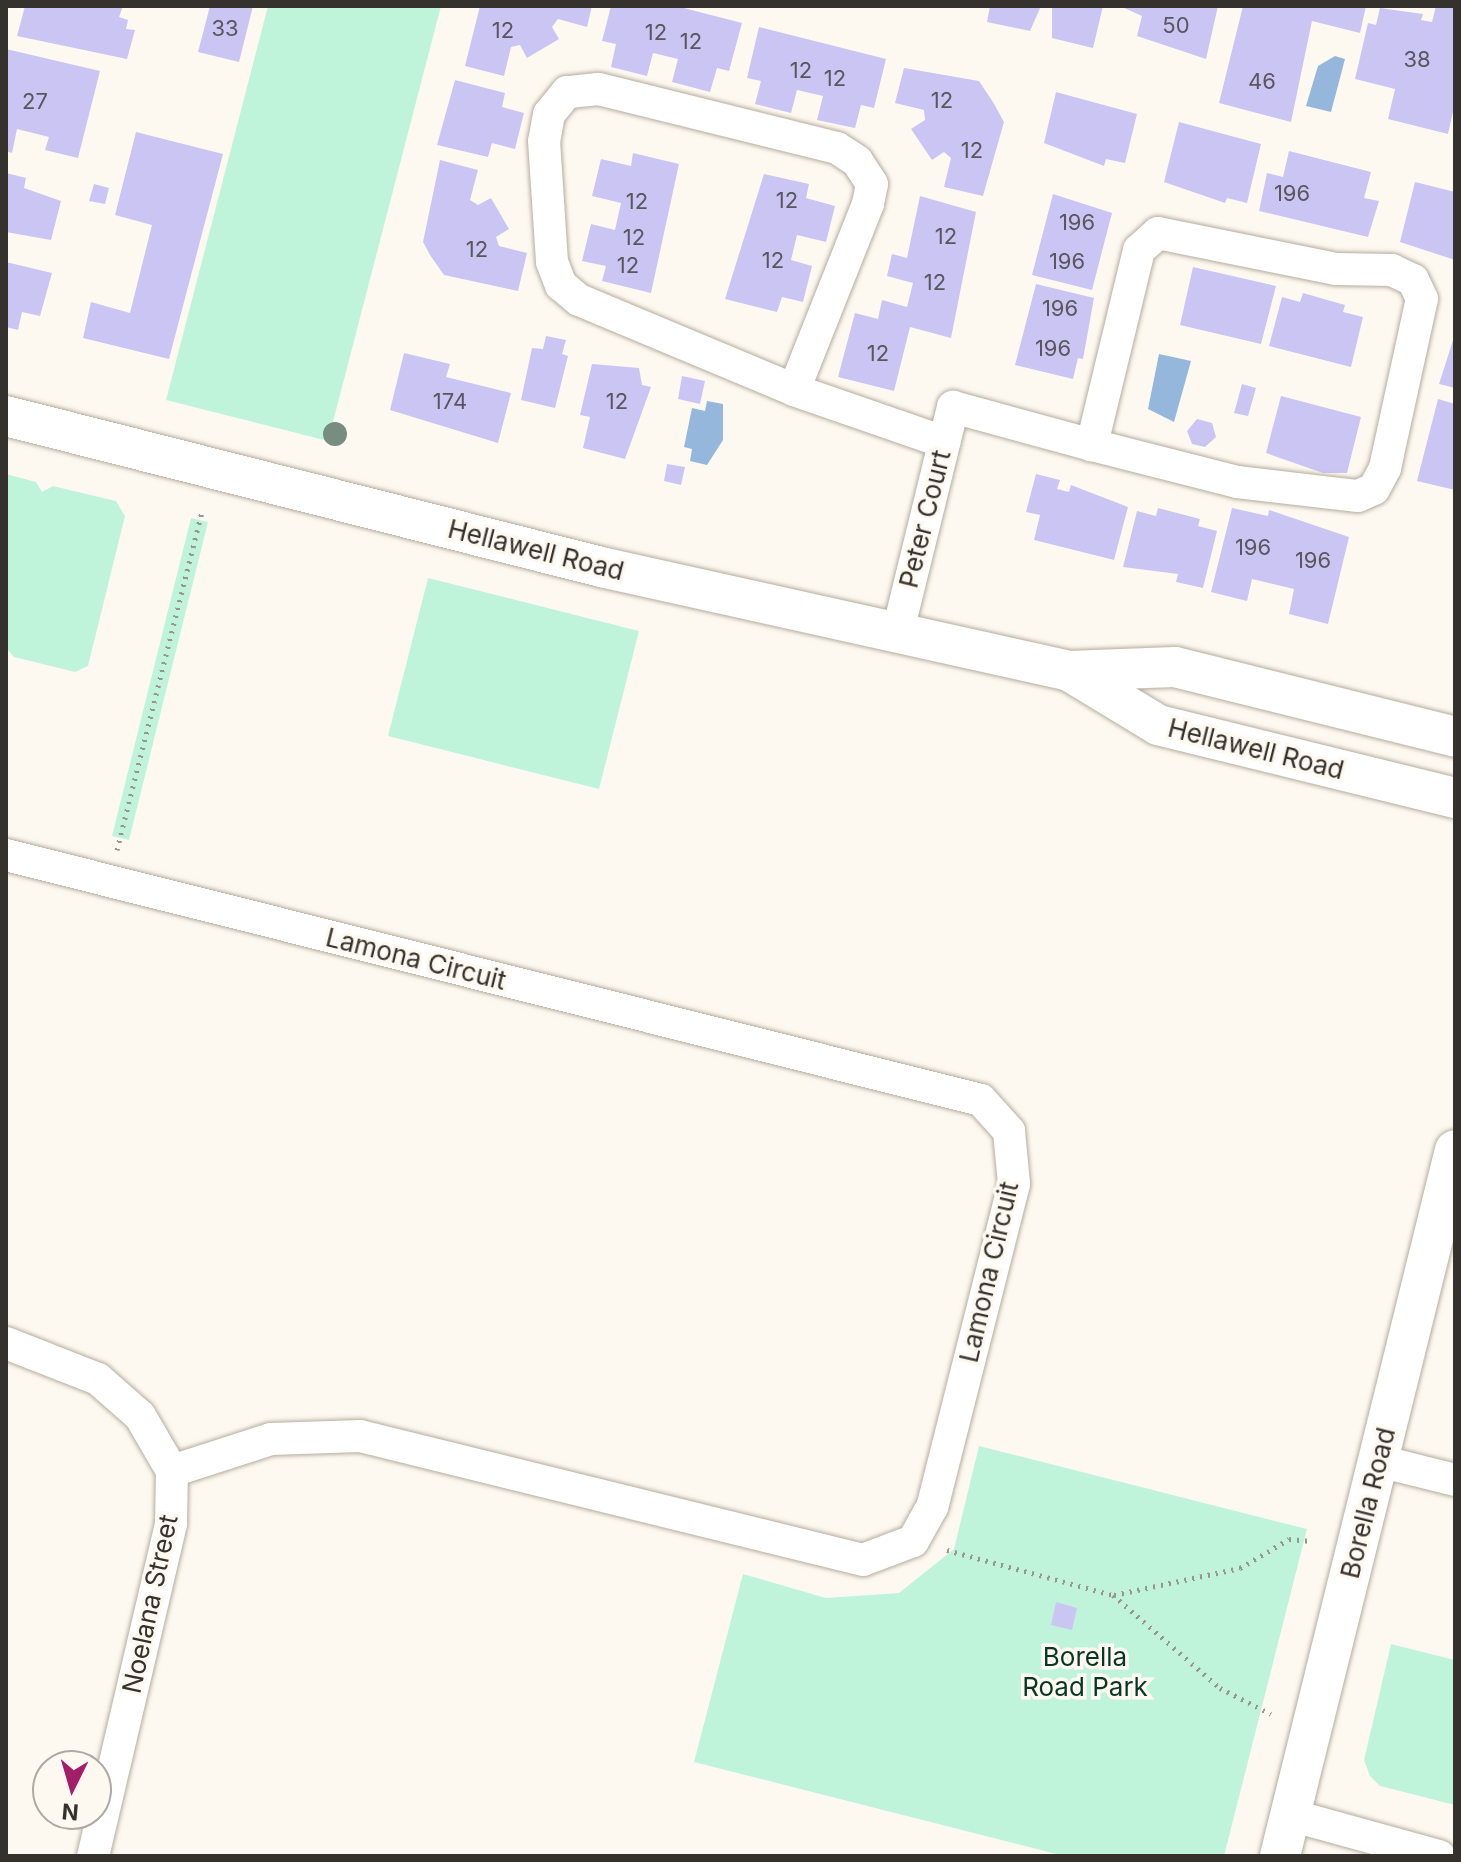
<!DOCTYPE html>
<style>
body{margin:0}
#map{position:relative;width:1461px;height:1862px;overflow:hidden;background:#fef9f0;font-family:Inter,sans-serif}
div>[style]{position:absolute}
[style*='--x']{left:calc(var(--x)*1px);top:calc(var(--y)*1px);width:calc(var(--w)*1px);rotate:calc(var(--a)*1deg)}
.green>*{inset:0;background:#c0f4da}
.water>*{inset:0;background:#95b7dc}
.building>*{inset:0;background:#cbc5f3}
.path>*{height:5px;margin-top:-2.5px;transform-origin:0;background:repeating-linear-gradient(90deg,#99958e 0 2px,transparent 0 8px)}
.roads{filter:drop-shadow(0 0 2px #b5ac9f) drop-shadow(0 0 2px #b5ac9f)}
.minor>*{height:32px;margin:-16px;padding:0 16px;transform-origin:16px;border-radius:16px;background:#fff}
.tertiary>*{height:40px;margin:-20px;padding:0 20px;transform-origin:20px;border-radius:20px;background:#fff}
.trees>*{width:24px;height:24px;margin:-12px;border-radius:50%;background:#778d80}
span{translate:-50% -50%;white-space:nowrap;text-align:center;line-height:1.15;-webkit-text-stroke:7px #fef9f0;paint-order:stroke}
.number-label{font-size:22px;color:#5a565e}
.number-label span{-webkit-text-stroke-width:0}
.street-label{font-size:26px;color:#35312c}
.park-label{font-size:26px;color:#083524}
.frame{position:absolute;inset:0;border:8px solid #35312c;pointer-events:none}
.north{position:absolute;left:32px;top:1750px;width:80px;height:80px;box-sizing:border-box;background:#fef9f0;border:2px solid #aea9a2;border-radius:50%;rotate:185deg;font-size:22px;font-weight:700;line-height:32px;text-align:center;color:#35312c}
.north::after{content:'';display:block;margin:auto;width:28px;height:36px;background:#a41d68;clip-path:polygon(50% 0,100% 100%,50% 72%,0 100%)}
</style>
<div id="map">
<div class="green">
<i style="clip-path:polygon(268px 6px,441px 6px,328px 441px,166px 400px)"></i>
<i style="clip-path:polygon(6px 474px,36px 482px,42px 492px,53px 486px,116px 501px,125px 516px,88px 666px,75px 672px,14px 657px,6px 648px)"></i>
<i style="clip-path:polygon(191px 518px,208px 522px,129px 840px,112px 836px)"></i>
<i style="clip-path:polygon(428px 578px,639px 631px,599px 789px,388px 736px)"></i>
<i style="clip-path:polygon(979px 1446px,1307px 1529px,1224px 1856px,1064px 1856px,694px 1762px,743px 1574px,826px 1598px,899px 1593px,954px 1549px)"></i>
<i style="clip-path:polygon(1391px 1644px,1455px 1660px,1455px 1805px,1380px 1786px,1370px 1776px,1364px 1760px)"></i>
</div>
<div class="water">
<i style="clip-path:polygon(1335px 56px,1345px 59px,1331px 112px,1306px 106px,1318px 66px)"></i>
<i style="clip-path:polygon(1159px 354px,1191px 361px,1174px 422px,1148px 409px)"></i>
<i style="clip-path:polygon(707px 401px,723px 404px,723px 440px,707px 465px,690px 461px,692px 449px,684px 447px,692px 408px,705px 411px)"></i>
</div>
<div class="building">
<i style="clip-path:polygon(25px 6px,123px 6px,119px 17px,128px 20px,126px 29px,135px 30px,127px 59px,17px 36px)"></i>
<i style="clip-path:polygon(210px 6px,253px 6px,239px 62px,198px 52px)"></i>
<i style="clip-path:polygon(480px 6px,592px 6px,587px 27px,558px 19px,552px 27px,559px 39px,527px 58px,520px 45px,511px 47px,504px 76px,465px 66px)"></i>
<i style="clip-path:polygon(611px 6px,676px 6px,742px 23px,729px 71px,717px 68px,710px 92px,672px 82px,678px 59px,653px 53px,647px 76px,611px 67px,616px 44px,602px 41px)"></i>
<i style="clip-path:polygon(990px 6px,1041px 6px,1030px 31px,987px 22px)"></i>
<i style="clip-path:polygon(1052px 6px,1103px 6px,1093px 48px,1052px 38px)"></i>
<i style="clip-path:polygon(1120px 6px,1218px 6px,1206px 59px,1137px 36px,1142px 16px)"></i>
<i style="clip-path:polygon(1243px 6px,1366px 6px,1360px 33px,1312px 21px,1291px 122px,1219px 103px)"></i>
<i style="clip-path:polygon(1436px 6px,1455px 8px,1455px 103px,1448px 134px,1388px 119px,1395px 89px,1355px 79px,1368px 23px,1376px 25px,1380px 8px,1423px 14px,1421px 20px,1432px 22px)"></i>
<i style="clip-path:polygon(759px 27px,886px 59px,874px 108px,861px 105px,855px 128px,817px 120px,823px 96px,797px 90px,791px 113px,755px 104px,761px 81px,747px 78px)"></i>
<i style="clip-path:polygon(6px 49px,100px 71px,78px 158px,45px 150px,49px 137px,17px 129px,12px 153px,6px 151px)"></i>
<i style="clip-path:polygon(904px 68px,979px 81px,993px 102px,1004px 122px,983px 196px,944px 187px,951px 158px,944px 152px,932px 160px,911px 129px,925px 120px,924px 110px,895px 103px)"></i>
<i style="clip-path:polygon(455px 80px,505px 93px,502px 107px,524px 113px,515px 149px,492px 143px,488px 157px,437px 145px)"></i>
<i style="clip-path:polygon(1056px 92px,1137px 114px,1125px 163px,1106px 159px,1104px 166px,1044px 143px)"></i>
<i style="clip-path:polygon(1179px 122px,1261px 144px,1247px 203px,1227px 198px,1225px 203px,1164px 182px)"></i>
<i style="clip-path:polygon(136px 132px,223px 154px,169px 359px,83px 338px,91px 302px,130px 313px,152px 225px,115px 215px)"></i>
<i style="clip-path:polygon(1289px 151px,1371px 172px,1364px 198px,1379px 201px,1368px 237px,1259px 211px,1267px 173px,1283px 177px)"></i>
<i style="clip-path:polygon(633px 153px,679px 164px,651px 293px,602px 281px,606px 266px,582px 261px,591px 224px,615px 230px,621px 203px,592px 196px,601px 159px,631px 166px)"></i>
<i style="clip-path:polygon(440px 160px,478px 170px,470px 200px,478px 205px,491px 198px,509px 229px,496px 237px,499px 246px,527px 253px,518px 291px,444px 275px,430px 255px,423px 242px)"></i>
<i style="clip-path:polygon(6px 173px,26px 178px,24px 188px,61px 201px,51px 240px,6px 232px)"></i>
<i style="clip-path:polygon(764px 174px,809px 184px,806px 198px,835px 206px,826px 242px,797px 235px,791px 260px,812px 266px,803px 302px,782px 297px,777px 312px,725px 299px)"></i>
<i style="clip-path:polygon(1415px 182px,1455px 192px,1455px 260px,1400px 242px)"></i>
<i style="clip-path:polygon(94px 184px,109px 188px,105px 204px,89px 201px)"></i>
<i style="clip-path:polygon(1053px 194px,1112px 213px,1092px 290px,1032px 275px)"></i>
<i style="clip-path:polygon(920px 196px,976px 212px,951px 338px,910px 327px,894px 391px,838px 377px,855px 313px,878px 319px,882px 300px,907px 307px,913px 283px,887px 276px,892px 254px,907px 258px)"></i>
<i style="clip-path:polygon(6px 262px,52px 273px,40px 316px,22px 312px,18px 330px,6px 327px)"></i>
<i style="clip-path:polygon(1193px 267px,1276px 286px,1261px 344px,1180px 325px)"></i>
<i style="clip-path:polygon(1036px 284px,1094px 298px,1083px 359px,1078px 358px,1073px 379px,1015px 365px)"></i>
<i style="clip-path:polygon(1303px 293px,1345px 305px,1343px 312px,1363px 317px,1351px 367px,1269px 346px,1282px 297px,1300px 302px)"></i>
<i style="clip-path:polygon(1455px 334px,1455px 388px,1439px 384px)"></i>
<i style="clip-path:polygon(546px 336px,566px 340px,562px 354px,568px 356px,555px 408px,521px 400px,532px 348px,543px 349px)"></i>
<i style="clip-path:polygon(404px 353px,450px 364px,446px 377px,511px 393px,498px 443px,390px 410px)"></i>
<i style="clip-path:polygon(592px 364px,639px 368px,642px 385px,651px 387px,625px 459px,583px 448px,590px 417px,580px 415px)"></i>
<i style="clip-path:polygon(682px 376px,705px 381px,700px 404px,678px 399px)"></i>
<i style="clip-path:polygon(1242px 384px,1256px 388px,1248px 416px,1234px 413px)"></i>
<i style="clip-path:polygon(1281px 396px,1361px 417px,1347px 473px,1323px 473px,1266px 453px)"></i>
<i style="clip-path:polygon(1438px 399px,1455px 404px,1455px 490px,1417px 481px)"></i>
<i style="clip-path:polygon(1197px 419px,1212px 423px,1216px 437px,1205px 447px,1192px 444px,1187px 431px)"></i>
<i style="clip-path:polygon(667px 464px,685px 467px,681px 485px,664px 481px)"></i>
<i style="clip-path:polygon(1036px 474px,1060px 480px,1057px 489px,1069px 492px,1071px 485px,1128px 507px,1114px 560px,1034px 540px,1040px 515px,1026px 512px)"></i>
<i style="clip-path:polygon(1158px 508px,1200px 519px,1198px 526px,1217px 531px,1203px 588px,1176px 582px,1178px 574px,1123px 567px,1137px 511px,1156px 516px)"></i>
<i style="clip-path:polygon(1232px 508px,1268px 516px,1269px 510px,1349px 537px,1328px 624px,1289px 614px,1294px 589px,1252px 579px,1247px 601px,1211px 592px)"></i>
<i style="clip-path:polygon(1056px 1602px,1077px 1608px,1072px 1630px,1051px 1625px)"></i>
</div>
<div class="path">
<i style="--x:117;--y:850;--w:349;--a:-75.9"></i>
<i style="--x:947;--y:1550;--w:172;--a:15.2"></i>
<i style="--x:1113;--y:1595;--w:142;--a:41"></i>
<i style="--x:1220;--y:1688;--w:57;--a:27"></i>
<i style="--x:1114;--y:1595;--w:129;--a:-12.1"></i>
<i style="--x:1240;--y:1568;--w:57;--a:-30.6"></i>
<i style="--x:1289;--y:1539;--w:22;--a:5"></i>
</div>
<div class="roads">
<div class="minor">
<i style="--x:794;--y:390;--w:200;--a:-68.3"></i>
<i style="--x:868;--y:204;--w:20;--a:-79"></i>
<i style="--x:872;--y:184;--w:27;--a:-123"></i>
<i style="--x:857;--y:161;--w:24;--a:-147"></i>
<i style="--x:837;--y:148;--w:246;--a:-166.1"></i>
<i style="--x:598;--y:89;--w:31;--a:174"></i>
<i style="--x:567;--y:92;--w:28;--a:129"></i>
<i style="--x:549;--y:114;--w:27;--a:100"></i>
<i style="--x:544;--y:141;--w:121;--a:86.2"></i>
<i style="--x:552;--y:262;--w:25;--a:69"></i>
<i style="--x:561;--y:285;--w:23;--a:40"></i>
<i style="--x:579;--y:300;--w:233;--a:22.7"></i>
<i style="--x:794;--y:390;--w:159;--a:19.1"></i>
<i style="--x:898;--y:631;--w:231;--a:-76.2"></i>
<i style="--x:953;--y:407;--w:144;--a:15.3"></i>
<i style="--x:1092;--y:445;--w:150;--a:14.3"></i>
<i style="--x:1237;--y:482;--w:122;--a:6.6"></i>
<i style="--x:1358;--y:496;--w:17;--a:-24"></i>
<i style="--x:1374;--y:489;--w:24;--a:-62"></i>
<i style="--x:1385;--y:468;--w:173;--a:-77.7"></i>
<i style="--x:1422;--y:299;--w:21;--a:-115"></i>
<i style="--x:1413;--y:280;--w:23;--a:-155"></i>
<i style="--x:1392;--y:270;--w:56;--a:-179"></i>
<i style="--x:1336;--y:269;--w:182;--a:-168.6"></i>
<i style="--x:1158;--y:233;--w:25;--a:138"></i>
<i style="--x:1139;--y:250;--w:201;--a:103.6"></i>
<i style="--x:6;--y:855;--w:1005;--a:14.11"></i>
<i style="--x:981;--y:1100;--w:42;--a:47.9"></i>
<i style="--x:1009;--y:1131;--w:53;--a:84.6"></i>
<i style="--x:1014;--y:1184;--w:333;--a:104.2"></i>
<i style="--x:932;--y:1507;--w:39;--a:119"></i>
<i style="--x:913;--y:1541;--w:53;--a:159.2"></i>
<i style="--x:863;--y:1560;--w:518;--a:-166.15"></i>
<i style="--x:360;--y:1436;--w:89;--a:178.1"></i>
<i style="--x:271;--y:1439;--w:104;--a:162.1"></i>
<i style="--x:6;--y:1343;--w:99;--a:21.4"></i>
<i style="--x:98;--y:1379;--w:56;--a:41.4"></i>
<i style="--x:140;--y:1416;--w:64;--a:59.8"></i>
<i style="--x:172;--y:1471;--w:53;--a:91.1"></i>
<i style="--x:171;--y:1524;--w:341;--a:103.2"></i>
<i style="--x:1379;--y:1461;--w:78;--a:14"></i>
<i style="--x:1290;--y:1815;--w:155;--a:15.4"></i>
</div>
<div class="tertiary">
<i style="--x:6;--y:416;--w:614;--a:14.24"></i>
<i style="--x:601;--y:567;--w:479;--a:12.5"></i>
<i style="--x:1069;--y:671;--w:106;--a:-2.2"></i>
<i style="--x:1175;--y:667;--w:289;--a:14"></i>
<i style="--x:1069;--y:671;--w:104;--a:31.2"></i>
<i style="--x:1158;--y:725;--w:306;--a:13.8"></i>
<i style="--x:1280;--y:1856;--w:727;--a:-76.08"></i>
</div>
</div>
<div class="trees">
<i style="left:335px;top:434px"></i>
</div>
<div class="number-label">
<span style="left:1176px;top:26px">50</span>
<span style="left:225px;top:29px">33</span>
<span style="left:503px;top:31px">12</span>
<span style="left:656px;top:33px">12</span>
<span style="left:691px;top:42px">12</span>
<span style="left:1417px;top:60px">38</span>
<span style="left:801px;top:71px">12</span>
<span style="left:835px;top:79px">12</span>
<span style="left:1262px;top:82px">46</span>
<span style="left:942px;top:101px">12</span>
<span style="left:35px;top:102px">27</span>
<span style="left:972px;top:151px">12</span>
<span style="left:1292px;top:194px">196</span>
<span style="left:787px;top:201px">12</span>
<span style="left:637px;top:202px">12</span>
<span style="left:1077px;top:223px">196</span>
<span style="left:946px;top:237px">12</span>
<span style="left:634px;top:238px">12</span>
<span style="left:477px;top:250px">12</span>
<span style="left:773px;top:261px">12</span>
<span style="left:1067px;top:262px">196</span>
<span style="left:628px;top:266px">12</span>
<span style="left:935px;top:283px">12</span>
<span style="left:1060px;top:309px">196</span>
<span style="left:1053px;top:349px">196</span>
<span style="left:878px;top:354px">12</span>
<span style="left:450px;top:402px">174</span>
<span style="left:617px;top:402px">12</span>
<span style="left:1253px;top:548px">196</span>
<span style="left:1313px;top:561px">196</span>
</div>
<div class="street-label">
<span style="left:925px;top:519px;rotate:-76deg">Peter Court</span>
<span style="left:536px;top:550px;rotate:14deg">Hellawell Road</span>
<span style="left:1256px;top:749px;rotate:14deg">Hellawell Road</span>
<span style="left:416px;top:959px;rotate:14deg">Lamona Circuit</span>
<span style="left:989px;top:1272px;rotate:-77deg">Lamona Circuit</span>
<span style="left:1368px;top:1503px;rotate:-76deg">Borella Road</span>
<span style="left:150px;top:1604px;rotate:-78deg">Noelana Street</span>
</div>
<div class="park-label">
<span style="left:1085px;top:1672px">Borella<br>Road Park</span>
</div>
<div class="frame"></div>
<div class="north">N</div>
</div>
